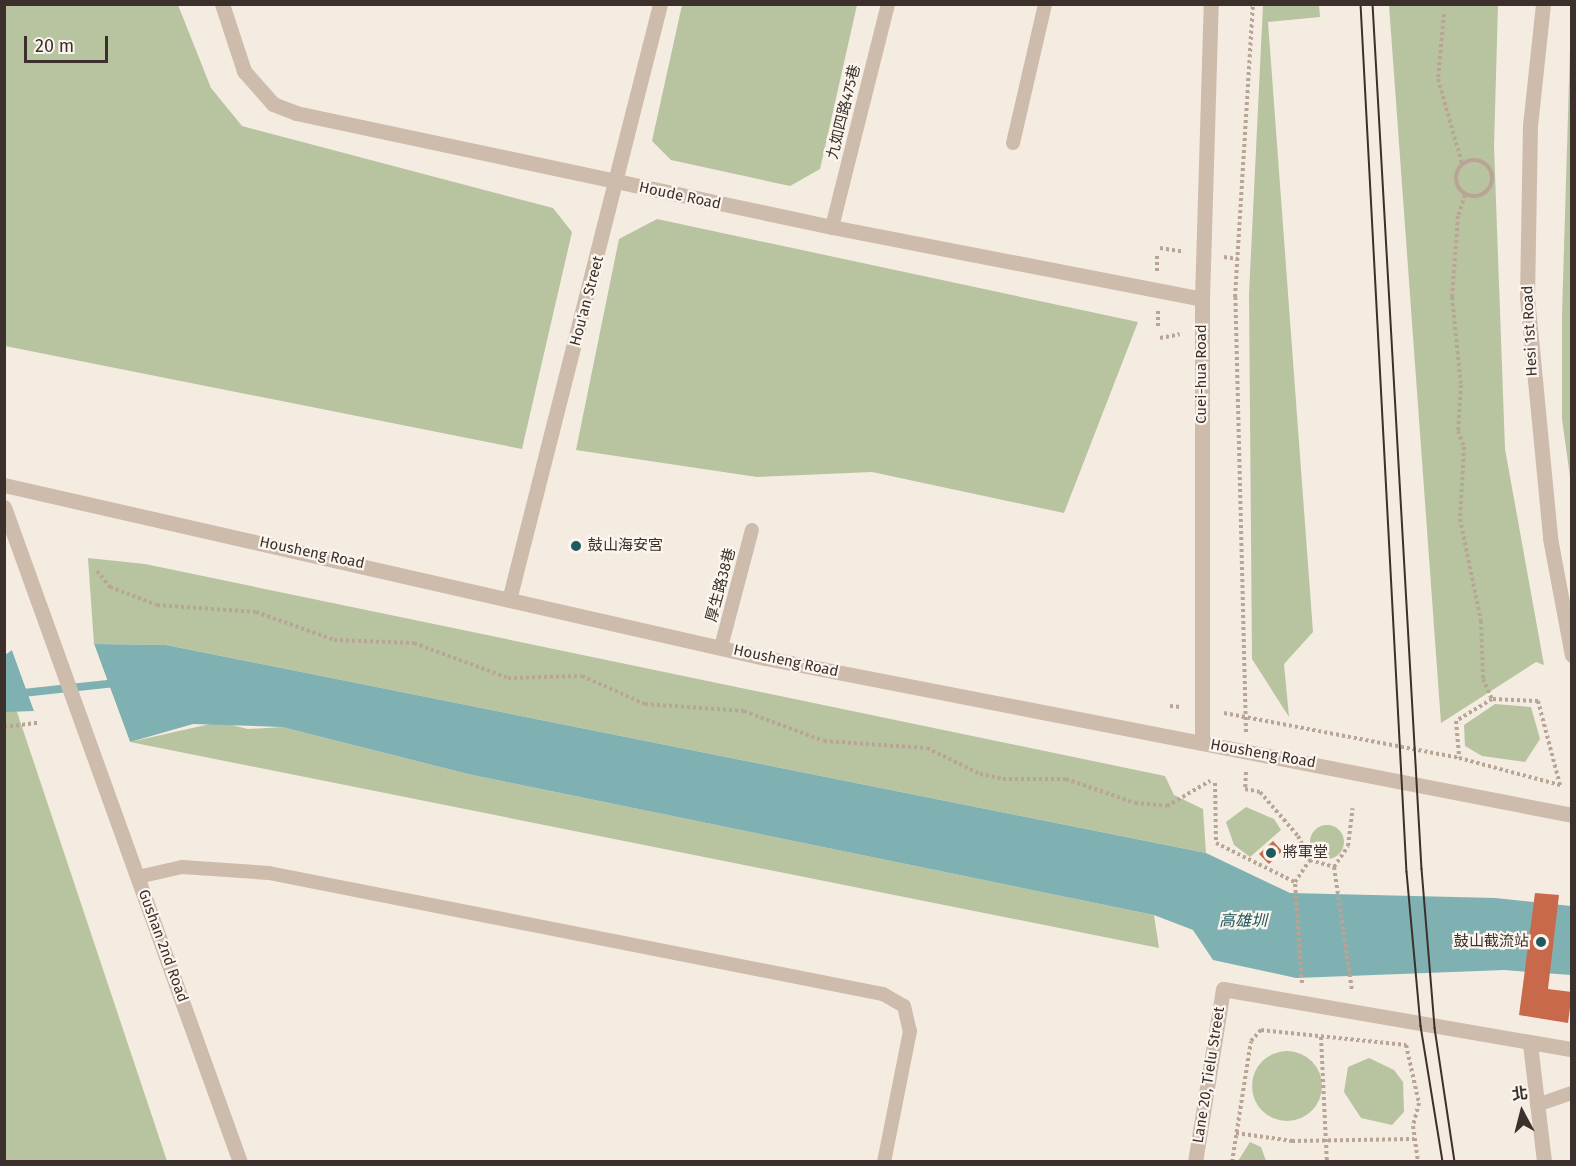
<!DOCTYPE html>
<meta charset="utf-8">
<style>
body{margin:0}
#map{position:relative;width:1576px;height:1166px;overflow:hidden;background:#f4ebe1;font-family:"Fira Sans","Noto Sans TC",sans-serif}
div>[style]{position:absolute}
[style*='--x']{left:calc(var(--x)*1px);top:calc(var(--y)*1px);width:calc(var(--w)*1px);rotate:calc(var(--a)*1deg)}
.green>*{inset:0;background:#b8c4a0}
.round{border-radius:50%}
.water>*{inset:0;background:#7fb0b2}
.pier>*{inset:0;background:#f4ebe1}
.stream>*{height:8px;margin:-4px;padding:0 4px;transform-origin:4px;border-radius:4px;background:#7fb0b2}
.building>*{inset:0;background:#c8694b}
.path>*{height:4px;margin-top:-2px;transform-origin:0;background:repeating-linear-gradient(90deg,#b9a596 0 3px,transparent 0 6px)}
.path>.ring{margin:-2px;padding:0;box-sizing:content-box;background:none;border:4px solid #b9a596;border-radius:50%}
.service>*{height:14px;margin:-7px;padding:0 7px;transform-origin:7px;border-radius:7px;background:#cdbbac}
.minor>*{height:15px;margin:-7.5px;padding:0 7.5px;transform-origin:7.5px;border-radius:7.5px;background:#cdbbac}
.tertiary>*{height:15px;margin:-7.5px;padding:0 7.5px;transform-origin:7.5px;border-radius:7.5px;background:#cdbbac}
.tram>*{height:1.5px;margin:-0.75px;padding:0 0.75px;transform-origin:0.75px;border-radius:0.75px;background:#3b302b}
.dots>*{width:16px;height:16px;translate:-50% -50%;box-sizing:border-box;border:3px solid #fbf5ee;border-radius:50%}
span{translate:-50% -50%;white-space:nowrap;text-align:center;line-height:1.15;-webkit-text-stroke:4.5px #fbf5ee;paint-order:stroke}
.street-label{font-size:15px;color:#3b302b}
.poi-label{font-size:15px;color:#3b302b}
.left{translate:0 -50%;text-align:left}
.right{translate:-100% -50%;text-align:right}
.water-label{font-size:16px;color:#1f5a5e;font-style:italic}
.frame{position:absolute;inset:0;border:6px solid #3b302b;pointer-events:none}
.north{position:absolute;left:1492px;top:1082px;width:60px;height:60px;-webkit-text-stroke:4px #fbf5ee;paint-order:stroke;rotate:353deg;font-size:16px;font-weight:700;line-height:24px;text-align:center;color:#3b302b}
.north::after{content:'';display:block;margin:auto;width:21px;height:27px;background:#3b302b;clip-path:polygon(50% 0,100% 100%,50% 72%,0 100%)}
.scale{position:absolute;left:24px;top:36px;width:84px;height:27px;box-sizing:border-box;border:3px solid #3b302b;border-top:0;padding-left:8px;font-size:18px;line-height:21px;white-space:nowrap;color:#3b302b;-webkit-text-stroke:4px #fbf5ee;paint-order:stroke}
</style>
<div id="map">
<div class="green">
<i style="clip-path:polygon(4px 5px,178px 5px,211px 88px,242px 126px,553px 208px,572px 232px,522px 449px,5px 346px)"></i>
<i style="clip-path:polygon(682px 5px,857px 5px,820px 169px,790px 186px,671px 160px,652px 141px)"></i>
<i style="clip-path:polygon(1263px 5px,1319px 5px,1320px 17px,1268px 22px,1313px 632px,1284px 664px,1289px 717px,1252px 659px,1249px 294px)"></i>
<i style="clip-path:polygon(1389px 5px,1498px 5px,1494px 146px,1505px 449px,1544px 665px,1536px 662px,1441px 723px)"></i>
<i style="clip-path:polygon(1571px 15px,1572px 15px,1571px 484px,1562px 419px,1562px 315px)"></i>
<i style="clip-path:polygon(657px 219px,1138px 322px,1064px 513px,872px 472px,757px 477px,576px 450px,619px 239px)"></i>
<i style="clip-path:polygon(88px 558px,145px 564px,1165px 776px,1174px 795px,1203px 809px,1206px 853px,166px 645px,94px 644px)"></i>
<i style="clip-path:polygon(5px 676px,167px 1161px,5px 1161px)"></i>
<i style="clip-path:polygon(1495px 704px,1531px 707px,1540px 739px,1525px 762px,1482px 756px,1465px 746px,1464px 725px)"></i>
<i style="clip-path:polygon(219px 722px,248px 729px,282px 727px,468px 774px,1154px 915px,1159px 948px,130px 742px)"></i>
<i style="clip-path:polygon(1246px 807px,1274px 819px,1281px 830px,1250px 857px,1234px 845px,1226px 822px)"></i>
<i class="round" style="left:1310px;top:825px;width:34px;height:34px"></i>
<i class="round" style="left:1252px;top:1051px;width:70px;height:70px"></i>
<i style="clip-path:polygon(1369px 1058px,1394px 1070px,1403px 1082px,1404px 1112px,1392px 1125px,1361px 1118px,1344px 1092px,1348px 1067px)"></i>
<i style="clip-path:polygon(1250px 1142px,1261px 1147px,1266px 1161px,1238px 1161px)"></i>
</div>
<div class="water">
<i style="clip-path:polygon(94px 644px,166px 645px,1206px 853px,1290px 893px,1495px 898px,1571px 906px,1571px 975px,1504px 970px,1296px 978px,1213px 960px,1193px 930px,1154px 915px,468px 774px,282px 727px,193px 724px,130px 742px)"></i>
<i style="clip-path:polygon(12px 650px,34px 711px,5px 712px,5px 655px)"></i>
</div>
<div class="pier">
<i style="clip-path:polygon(91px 644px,94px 644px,130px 742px,126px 741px)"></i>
<i style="clip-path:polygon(12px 650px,15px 650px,35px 714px,34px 711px)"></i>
</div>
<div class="stream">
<i style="--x:4;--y:695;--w:114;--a:-6.1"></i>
</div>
<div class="building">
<i style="clip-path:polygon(1273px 841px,1282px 851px,1269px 864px,1259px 854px)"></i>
<i style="clip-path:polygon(1535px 893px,1559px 895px,1548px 989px,1572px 992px,1568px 1023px,1519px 1015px)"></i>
</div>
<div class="path">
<i style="--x:1444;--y:14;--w:65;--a:95.3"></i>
<i style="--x:1438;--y:79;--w:88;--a:74.2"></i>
<i class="ring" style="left:1456px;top:160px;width:32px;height:32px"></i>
<i style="--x:1465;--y:195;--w:22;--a:108"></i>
<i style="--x:1458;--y:216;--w:81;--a:94.2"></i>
<i style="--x:1452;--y:297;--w:88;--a:84.2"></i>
<i style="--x:1461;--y:385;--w:46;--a:93.7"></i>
<i style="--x:1458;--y:431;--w:17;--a:69"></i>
<i style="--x:1464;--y:447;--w:72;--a:93.2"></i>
<i style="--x:1460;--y:519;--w:104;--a:78.4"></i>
<i style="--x:1481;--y:621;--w:58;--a:88"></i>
<i style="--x:1483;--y:679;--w:22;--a:66"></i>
<i style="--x:1492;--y:699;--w:42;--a:148.6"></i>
<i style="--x:1456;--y:721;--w:37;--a:85"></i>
<i style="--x:1459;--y:758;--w:105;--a:15"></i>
<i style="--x:1560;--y:785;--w:87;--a:-104.7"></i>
<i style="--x:1538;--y:701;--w:46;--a:-177.5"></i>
<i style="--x:1160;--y:248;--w:24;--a:9"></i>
<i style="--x:1224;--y:257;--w:14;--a:8"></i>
<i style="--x:1157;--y:271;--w:15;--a:-90"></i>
<i style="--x:1158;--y:311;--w:17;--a:90"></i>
<i style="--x:1160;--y:338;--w:20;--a:-11"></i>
<i style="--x:97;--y:571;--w:21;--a:51"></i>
<i style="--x:110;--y:587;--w:50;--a:21"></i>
<i style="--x:157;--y:605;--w:99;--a:4"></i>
<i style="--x:256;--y:612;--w:83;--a:19.7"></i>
<i style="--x:334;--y:640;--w:80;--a:2.1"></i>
<i style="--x:414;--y:643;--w:100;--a:20.4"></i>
<i style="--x:508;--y:678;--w:74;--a:-1.5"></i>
<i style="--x:582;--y:676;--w:69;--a:24"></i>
<i style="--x:645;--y:704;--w:99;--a:4"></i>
<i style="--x:744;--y:711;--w:85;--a:20.6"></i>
<i style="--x:824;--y:741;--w:103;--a:3.9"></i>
<i style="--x:927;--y:748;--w:59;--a:26.1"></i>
<i style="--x:980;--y:774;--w:24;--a:12"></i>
<i style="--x:1003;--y:779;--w:63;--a:0"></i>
<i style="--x:1066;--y:779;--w:73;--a:19.2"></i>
<i style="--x:1135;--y:803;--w:32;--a:5"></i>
<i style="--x:1167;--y:806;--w:50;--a:-30.2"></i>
<i style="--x:1170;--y:706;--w:11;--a:5"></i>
<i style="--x:1224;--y:713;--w:239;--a:10.8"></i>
<i style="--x:4;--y:727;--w:34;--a:-7"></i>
<i style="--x:1246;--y:732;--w:435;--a:-91.4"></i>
<i style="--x:1235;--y:297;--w:294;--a:-86.5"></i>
<i style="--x:1246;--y:772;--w:17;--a:93"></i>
<i style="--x:1245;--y:789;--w:15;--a:11"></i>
<i style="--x:1260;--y:792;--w:58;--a:49.2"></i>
<i style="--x:1298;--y:836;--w:27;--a:63"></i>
<i style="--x:1310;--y:860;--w:25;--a:16"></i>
<i style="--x:1334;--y:867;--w:124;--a:81.7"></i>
<i style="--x:1215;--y:783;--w:60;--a:89"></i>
<i style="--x:1216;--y:843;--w:88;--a:26.3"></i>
<i style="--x:1334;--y:867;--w:25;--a:-56"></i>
<i style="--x:1348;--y:846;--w:38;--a:-83"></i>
<i style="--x:1302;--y:983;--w:101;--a:-94"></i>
<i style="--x:1295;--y:882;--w:27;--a:-56"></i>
<i style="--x:1321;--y:1037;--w:125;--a:87.3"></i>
<i style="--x:1236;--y:1133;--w:57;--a:8.1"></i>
<i style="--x:1292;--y:1141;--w:122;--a:-0.9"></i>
<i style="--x:1232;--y:1162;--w:122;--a:-81.1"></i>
<i style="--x:1251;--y:1041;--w:15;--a:-48"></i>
<i style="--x:1261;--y:1030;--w:146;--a:5.9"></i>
<i style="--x:1406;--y:1045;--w:59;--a:77.4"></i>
<i style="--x:1419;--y:1103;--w:24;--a:105"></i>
<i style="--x:1413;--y:1126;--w:36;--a:82"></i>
</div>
<div class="service">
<i style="--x:1013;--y:143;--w:143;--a:-77"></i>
<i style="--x:832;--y:227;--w:230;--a:-75.9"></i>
<i style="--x:721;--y:647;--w:121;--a:-75.2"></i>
<i style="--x:138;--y:877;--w:45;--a:-12.8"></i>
<i style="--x:182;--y:867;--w:87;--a:3.9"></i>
<i style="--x:269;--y:873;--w:626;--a:11.15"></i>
<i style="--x:883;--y:994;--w:24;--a:30"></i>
<i style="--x:904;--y:1006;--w:26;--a:77"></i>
<i style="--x:910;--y:1031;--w:134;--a:101.2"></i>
<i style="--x:1537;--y:1105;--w:37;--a:-19"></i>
</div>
<div class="minor">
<i style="--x:222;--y:4;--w:71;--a:71.8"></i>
<i style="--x:244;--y:71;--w:44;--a:48.7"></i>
<i style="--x:273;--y:104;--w:25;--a:21"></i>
<i style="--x:296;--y:113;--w:548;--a:12.01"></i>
<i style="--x:832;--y:227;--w:377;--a:11"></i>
<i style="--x:1543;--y:4;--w:122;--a:96.1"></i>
<i style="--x:1530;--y:125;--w:172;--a:91"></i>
<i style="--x:1527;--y:297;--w:242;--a:84.5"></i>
<i style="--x:1550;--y:538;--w:119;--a:79.4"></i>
<i style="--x:4;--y:485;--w:780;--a:12.81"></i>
<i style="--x:765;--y:658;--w:822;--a:11.01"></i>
<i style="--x:510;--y:596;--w:611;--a:-75.78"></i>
<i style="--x:1530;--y:1044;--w:119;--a:83.2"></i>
<i style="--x:1195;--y:1162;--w:175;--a:-80.8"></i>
<i style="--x:1223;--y:989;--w:354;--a:9.8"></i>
</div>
<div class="tertiary">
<i style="--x:4;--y:507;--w:696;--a:70.19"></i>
<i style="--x:1202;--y:743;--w:444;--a:-90"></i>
<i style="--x:1202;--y:299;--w:295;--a:-88.3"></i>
</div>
<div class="tram">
<i style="--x:1361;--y:4;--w:869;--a:86.97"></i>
<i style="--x:1407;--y:872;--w:155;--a:84.8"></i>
<i style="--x:1421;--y:1026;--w:138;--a:80.8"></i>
<i style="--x:1373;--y:4;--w:866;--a:86.76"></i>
<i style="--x:1422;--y:869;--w:160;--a:85.3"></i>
<i style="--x:1435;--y:1028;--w:135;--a:81.5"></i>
</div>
<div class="dots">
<i style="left:576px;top:546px;background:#1f5a5e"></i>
<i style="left:1271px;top:853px;background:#1f5a5e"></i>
<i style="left:1541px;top:942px;background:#1f5a5e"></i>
</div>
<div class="street-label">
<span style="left:844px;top:112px;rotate:-76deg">九如四路475巷</span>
<span style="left:680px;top:196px;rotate:12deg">Houde Road</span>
<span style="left:587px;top:301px;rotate:-75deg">Hou'an Street</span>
<span style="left:1530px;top:331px;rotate:-93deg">Hesi 1st Road</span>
<span style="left:1202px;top:374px;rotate:-90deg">Cuei-hua Road</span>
<span style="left:312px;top:553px;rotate:12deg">Housheng Road</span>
<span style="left:721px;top:585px;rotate:-75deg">厚生路38巷</span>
<span style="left:786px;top:661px;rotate:12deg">Housheng Road</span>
<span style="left:1263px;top:754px;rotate:10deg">Housheng Road</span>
<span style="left:163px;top:946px;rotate:70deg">Gushan 2nd Road</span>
<span style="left:1209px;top:1075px;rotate:-81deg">Lane 20, Tielu Street</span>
</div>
<div class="poi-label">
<span class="left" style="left:588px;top:546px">鼓山海安宮</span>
<span class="left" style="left:1283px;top:853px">將軍堂</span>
<span class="right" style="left:1529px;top:942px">鼓山截流站</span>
</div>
<div class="water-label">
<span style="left:1243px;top:921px">高雄圳</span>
</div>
<div class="frame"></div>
<div class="north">北</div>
<div class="scale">20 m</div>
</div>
